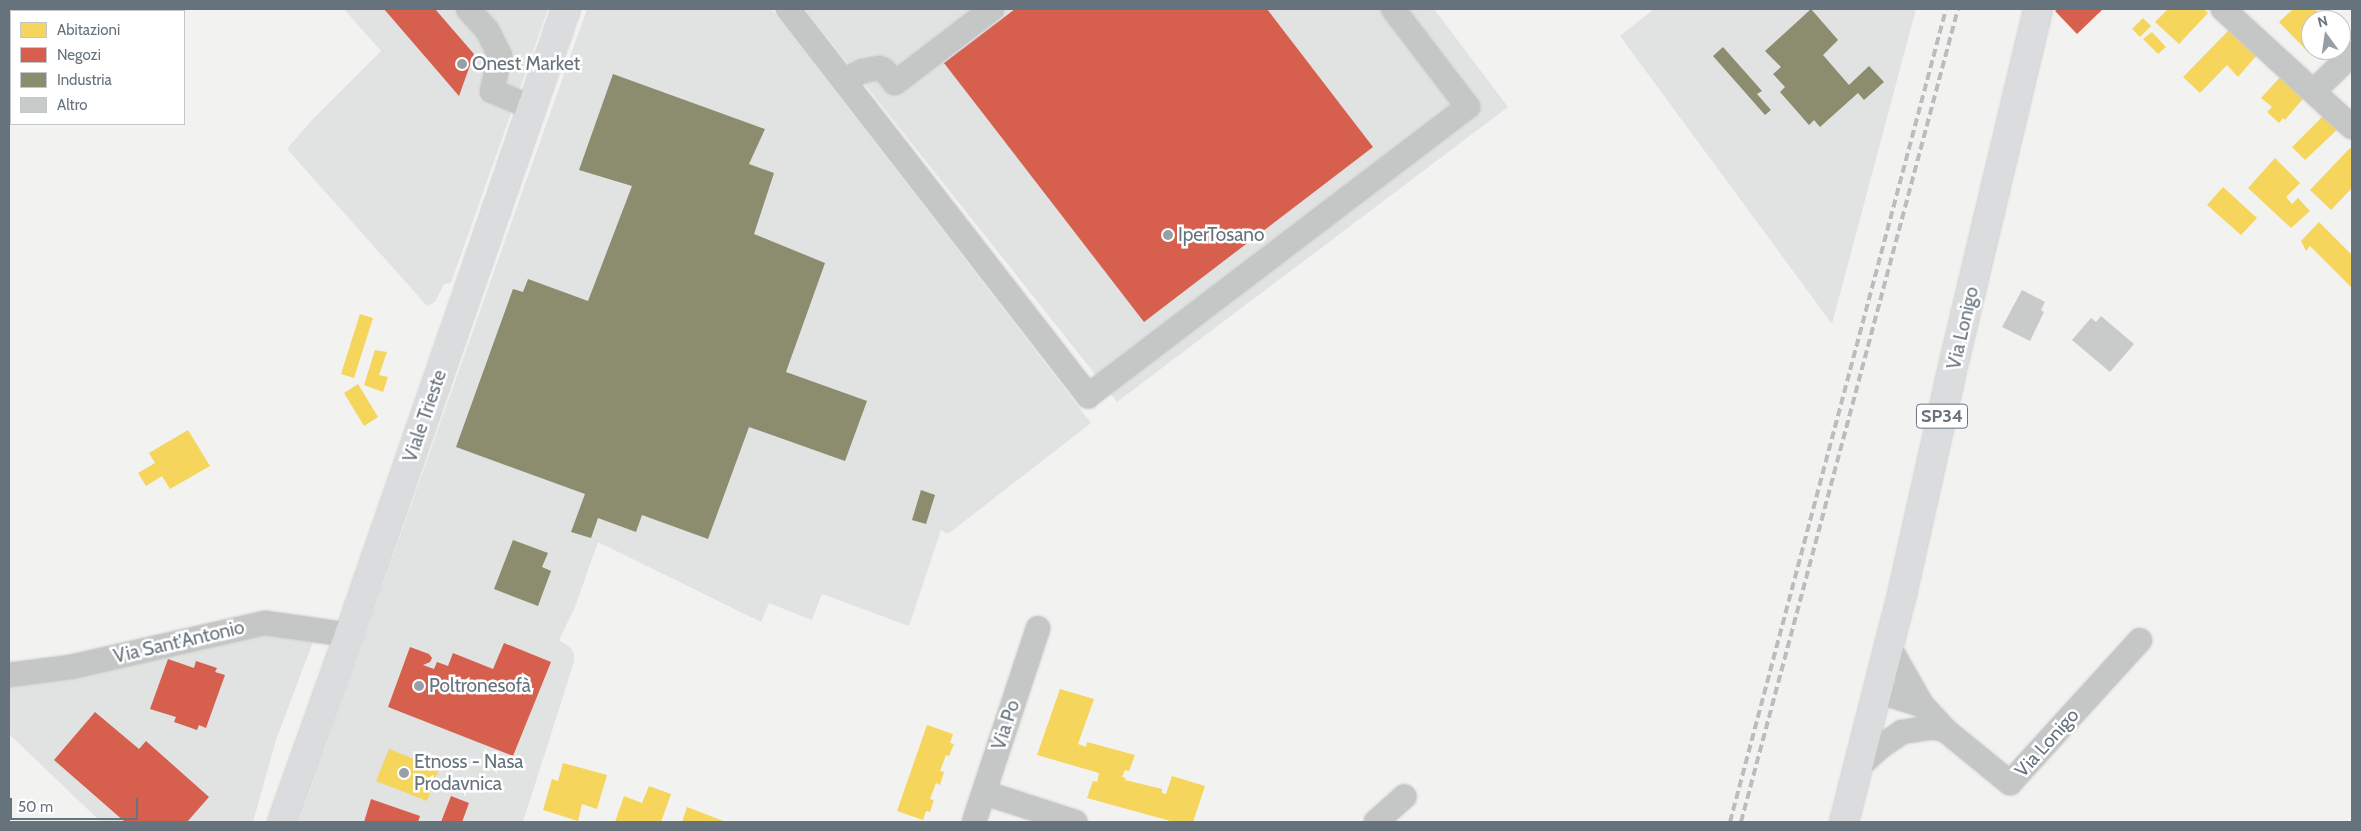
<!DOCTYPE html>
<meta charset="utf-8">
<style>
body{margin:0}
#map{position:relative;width:2361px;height:831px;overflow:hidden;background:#f2f2f1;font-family:Cabin,sans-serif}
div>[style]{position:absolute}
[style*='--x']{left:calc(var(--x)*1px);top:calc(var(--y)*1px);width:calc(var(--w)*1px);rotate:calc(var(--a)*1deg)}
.built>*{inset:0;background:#e1e2e2}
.homes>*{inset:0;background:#f6d55c}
.shops>*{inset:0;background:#d6604d}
.industry>*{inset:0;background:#8c8c6e}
.building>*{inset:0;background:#c9caca}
.roads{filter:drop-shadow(0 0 1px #cecfcf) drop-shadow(0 0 1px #cecfcf)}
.minor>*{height:24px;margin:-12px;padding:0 12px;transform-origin:12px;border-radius:12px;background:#c5c6c6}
.major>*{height:28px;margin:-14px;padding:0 14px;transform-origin:14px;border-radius:14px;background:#dbdcdd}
.rail>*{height:4px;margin-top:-2px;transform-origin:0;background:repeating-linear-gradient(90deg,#bcbcbd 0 8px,transparent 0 12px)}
.dots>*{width:14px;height:14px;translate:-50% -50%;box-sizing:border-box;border:2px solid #fff;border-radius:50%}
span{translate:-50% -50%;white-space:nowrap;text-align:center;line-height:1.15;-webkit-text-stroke:5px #fff;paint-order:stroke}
.shield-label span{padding:1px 4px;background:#fff;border:1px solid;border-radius:4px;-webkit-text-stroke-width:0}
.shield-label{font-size:18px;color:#66737d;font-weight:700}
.poi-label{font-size:19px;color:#66737d}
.left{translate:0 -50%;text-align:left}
.street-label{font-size:19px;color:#66737d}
.frame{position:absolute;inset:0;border:10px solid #66737d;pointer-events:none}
.legend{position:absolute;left:10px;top:10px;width:175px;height:115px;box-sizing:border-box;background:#fff;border:1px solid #c2c7cb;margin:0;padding:6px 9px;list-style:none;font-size:15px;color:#66737d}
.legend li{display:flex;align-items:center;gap:10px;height:25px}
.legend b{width:25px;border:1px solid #c2c7cb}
.north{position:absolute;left:2301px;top:10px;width:50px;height:50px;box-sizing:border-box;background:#fff;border:1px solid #c2c7cb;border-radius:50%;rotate:346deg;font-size:14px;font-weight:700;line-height:20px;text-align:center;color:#66737d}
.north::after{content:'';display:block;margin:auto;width:18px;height:22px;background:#979fa6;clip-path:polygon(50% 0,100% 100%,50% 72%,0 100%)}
.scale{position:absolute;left:10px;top:798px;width:128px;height:22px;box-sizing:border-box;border:2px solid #66737d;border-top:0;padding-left:6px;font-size:15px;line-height:18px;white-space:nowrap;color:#66737d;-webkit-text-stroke:4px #fff;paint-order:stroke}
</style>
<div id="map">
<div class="built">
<i style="clip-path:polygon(344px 9px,548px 9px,451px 283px,444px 284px,435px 302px,427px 306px,287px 149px,311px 121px,381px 51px)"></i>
<i style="clip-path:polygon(587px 9px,771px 9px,1091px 423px,953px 530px,947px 534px,941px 530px,909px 626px,822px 594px,812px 620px,769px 603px,761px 622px,598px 542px,575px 607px,559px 640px,571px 648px,574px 654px,574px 662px,523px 822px,299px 822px)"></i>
<i style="clip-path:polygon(805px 9px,1434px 9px,1508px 107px,1117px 402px)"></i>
<i style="clip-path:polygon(1654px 9px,1916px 9px,1832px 324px,1620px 36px)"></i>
<i style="clip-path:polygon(257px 631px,313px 642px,276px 740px,253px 822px,101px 822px,9px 734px,9px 686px)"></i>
</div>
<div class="homes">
<i style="clip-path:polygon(2168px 9px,2204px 9px,2208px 13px,2179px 44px,2155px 22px)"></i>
<i style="clip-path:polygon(2293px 9px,2315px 9px,2326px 20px,2311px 20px,2311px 50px,2309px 53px,2279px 22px)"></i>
<i style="clip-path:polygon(2143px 18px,2151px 26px,2140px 37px,2132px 29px)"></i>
<i style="clip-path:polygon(2229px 30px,2257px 55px,2238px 77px,2227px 65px,2200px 93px,2183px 77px)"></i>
<i style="clip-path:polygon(2152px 32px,2166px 47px,2158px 54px,2143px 39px)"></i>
<i style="clip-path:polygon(2283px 74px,2307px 94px,2285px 120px,2283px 118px,2279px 123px,2267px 112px,2272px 107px,2261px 98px)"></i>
<i style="clip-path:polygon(2326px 113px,2340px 127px,2305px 160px,2292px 147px)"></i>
<i style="clip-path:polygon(2350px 148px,2352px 151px,2352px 188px,2331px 210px,2310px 190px)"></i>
<i style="clip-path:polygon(2275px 158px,2300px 183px,2286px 197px,2292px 204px,2298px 198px,2310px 211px,2291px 228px,2248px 188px)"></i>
<i style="clip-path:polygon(2223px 187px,2257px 218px,2241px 235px,2207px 205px)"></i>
<i style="clip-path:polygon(2319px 222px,2352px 255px,2352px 288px,2310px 246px,2306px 251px,2301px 241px)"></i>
<i style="clip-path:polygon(360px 314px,373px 318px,354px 378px,341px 374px)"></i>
<i style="clip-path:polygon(375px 350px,387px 352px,379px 375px,388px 377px,383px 392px,364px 385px)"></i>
<i style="clip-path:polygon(358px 384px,378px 417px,364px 426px,344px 393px)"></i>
<i style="clip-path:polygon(188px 430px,210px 466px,170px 489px,162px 476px,146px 486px,138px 473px,155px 463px,149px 453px)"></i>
<i style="clip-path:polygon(1060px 689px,1094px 699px,1078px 744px,1086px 747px,1087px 742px,1135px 755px,1129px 771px,1125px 770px,1122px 777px,1126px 778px,1125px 780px,1162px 789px,1162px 793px,1166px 794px,1172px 776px,1205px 786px,1193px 822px,1174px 822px,1087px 798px,1093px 781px,1097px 782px,1099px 773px,1037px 755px)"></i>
<i style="clip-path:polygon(927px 725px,953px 734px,950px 743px,954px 744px,949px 756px,946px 755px,940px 771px,944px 772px,940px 785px,936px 783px,930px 799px,934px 800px,930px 812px,926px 811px,923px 820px,897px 811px)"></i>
<i style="clip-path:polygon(389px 749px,439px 769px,427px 801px,376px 781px)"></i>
<i style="clip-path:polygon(563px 763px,607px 775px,597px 809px,582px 804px,578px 821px,543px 810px,552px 779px,558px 781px)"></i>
<i style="clip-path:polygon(649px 786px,671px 794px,661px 822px,615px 822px,624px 796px,642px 803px)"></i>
<i style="clip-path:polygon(687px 807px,726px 822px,682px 822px)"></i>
</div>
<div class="shops">
<i style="clip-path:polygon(384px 9px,435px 9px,474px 54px,459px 96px)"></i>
<i style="clip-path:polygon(1015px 9px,1267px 9px,1373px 147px,1144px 322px,944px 63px)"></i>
<i style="clip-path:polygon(2058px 9px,2103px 9px,2077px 34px,2055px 11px)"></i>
<i style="clip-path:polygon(504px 643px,551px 662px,513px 756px,388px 707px,410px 647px,429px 654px,432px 658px,430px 662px,423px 665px,434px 669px,437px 662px,448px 666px,453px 653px,493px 669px)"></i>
<i style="clip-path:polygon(168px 659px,194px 668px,196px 661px,217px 668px,215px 672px,225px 675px,206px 728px,199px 725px,197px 730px,174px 722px,176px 717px,150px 709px)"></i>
<i style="clip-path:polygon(95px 712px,139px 749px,146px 741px,209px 797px,187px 822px,125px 822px,54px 760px)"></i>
<i style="clip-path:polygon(451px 796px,469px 803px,462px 822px,441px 822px)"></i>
<i style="clip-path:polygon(371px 799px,420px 816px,418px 822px,364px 822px)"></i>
</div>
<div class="industry">
<i style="clip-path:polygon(1811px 9px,1838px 40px,1823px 55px,1849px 85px,1869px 66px,1884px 82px,1864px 100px,1858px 93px,1820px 127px,1814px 120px,1809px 125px,1780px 92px,1785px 87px,1773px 74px,1781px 67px,1765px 51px)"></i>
<i style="clip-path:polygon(1723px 47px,1762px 91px,1757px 94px,1771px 110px,1765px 115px,1713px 56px)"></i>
<i style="clip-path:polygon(613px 74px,765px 129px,749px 164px,774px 173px,754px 234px,825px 263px,786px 372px,867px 401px,845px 461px,749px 427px,708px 539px,642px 515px,636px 532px,598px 518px,591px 538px,571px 532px,585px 494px,456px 447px,513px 289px,523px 292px,528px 279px,588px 301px,632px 186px,579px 170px)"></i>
<i style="clip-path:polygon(921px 490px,935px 495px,926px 524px,912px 520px)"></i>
<i style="clip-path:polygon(513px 540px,548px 553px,542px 567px,551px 571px,538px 606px,494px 589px)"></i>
</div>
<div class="building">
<i style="clip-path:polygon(2022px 290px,2045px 302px,2041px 310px,2044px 312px,2030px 341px,2002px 327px)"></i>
<i style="clip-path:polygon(2101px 316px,2134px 344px,2110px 372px,2072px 340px,2091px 318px,2096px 322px)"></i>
</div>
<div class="roads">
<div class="minor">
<i style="--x:468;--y:9;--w:28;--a:48"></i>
<i style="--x:487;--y:30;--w:29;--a:63"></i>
<i style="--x:500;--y:56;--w:36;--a:103"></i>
<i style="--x:492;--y:91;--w:44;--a:22.5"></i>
<i style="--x:788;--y:9;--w:490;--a:52.2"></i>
<i style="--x:1088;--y:396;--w:477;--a:-37.3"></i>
<i style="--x:1468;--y:107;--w:123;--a:-127.4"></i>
<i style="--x:2223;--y:9;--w:175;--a:42.5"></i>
<i style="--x:845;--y:80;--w:20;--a:-27"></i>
<i style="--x:863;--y:71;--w:16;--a:-11"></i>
<i style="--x:879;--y:68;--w:5;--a:22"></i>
<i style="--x:884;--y:70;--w:17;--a:50"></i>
<i style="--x:895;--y:83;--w:122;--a:-37.3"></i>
<i style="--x:2315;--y:90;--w:52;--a:-44.2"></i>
<i style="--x:1889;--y:647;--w:67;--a:60.4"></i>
<i style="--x:9;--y:675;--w:63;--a:-7.4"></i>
<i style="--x:71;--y:667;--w:199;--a:-12.8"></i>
<i style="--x:265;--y:623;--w:85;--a:8.1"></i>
<i style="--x:1877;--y:691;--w:47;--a:17.3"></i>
<i style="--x:1922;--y:705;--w:34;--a:47"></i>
<i style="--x:1945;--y:730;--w:84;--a:39.2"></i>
<i style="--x:2010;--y:783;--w:193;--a:-47.7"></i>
<i style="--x:1858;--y:767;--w:30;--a:-42"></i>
<i style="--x:1880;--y:747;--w:27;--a:-34"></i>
<i style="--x:1902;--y:732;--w:30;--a:-9"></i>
<i style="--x:1932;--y:727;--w:13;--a:13"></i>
<i style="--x:985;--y:793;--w:95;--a:17.9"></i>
<i style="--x:974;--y:822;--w:204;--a:-71.7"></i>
<i style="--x:1376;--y:822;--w:38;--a:-42"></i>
</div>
<div class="major">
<i style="--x:282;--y:822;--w:199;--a:-70.3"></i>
<i style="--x:349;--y:635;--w:663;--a:-70.88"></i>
<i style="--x:1844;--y:822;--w:239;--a:-75.7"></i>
<i style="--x:1903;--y:590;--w:216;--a:-77.4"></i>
<i style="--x:1950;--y:379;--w:380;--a:-76.6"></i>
</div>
</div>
<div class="rail">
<i style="--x:1730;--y:822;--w:841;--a:-75.12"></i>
<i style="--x:1741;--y:822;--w:841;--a:-75.06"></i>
</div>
<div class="dots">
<i style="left:462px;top:64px;background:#979fa6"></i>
<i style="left:1168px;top:235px;background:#979fa6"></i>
<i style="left:419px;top:686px;background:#979fa6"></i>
<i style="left:404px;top:773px;background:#979fa6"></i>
</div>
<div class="shield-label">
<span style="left:1942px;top:416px">SP34</span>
</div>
<div class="poi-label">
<span class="left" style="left:472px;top:64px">Onest Market</span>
<span class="left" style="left:1178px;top:235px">IperTosano</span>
<span class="left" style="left:429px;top:686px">Poltronesofà</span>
<span class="left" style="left:414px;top:773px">Etnoss - Nasa<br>Prodavnica</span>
</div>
<div class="street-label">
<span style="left:1963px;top:328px;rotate:-77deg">Via Lonigo</span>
<span style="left:425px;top:416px;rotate:-71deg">Viale Trieste</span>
<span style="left:179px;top:642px;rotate:-13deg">Via Sant'Antonio</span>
<span style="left:1006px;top:725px;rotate:-72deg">Via Po</span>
<span style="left:2047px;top:743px;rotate:-48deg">Via Lonigo</span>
</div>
<div class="frame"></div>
<ul class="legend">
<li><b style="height:14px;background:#f6d55c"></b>Abitazioni</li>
<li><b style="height:14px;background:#d6604d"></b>Negozi</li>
<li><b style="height:14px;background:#8c8c6e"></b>Industria</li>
<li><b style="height:14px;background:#c9caca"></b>Altro</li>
</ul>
<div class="north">N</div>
<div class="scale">50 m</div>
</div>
